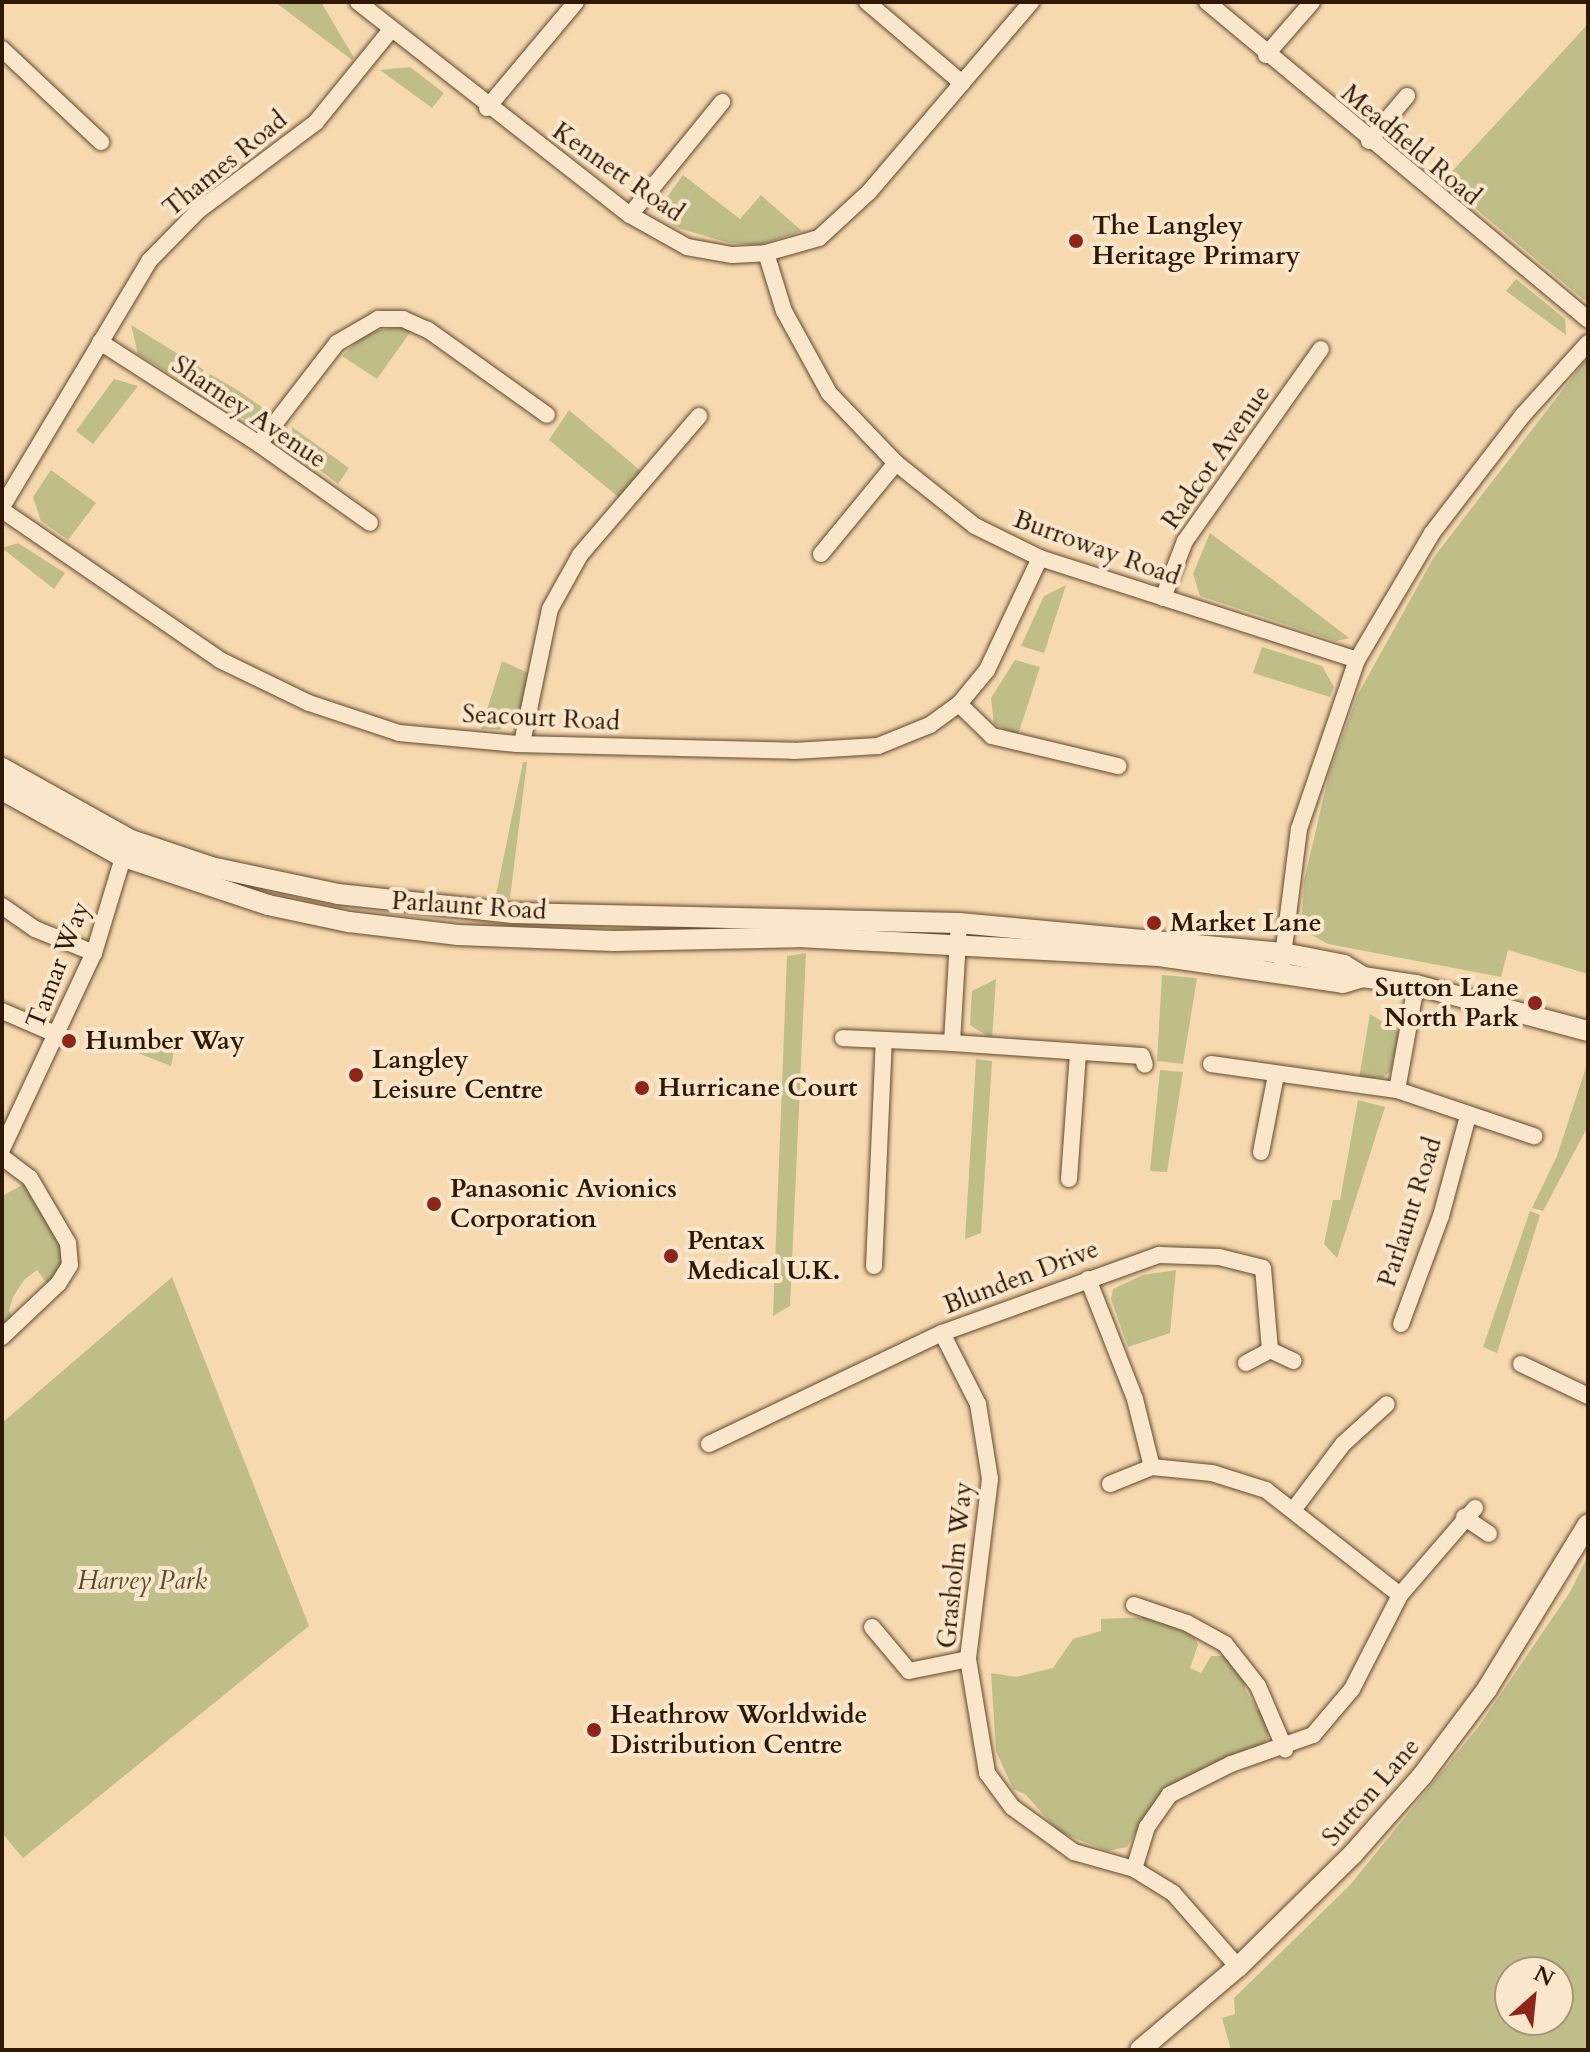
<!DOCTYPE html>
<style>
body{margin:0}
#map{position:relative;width:1590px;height:2052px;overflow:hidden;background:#f7d9af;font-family:Cardo,serif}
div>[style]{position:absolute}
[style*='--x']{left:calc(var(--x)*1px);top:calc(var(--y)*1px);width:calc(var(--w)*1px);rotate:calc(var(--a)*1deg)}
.green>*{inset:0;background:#bfbe88}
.roads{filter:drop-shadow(0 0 2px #61482f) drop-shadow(0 0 2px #61482f)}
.minor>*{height:16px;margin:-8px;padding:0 8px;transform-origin:8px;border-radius:8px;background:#fae6cb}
.tertiary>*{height:20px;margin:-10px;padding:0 10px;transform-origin:10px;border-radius:10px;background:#fae6cb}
.dots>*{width:22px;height:22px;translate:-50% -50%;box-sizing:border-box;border:4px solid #fae6cb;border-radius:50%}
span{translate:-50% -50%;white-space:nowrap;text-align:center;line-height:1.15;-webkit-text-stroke:8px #fae6cb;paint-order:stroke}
.street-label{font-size:26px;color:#2f1804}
.poi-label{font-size:26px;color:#2f1804;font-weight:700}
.left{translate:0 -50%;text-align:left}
.right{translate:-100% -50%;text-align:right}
.park-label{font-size:26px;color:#5a4a2c;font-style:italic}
.frame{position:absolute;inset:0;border:4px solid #2f1804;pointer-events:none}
.north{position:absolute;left:1494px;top:1956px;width:80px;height:80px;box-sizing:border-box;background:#fae6cb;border:2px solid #a9947b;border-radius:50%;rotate:27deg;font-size:22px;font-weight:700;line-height:32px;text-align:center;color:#2f1804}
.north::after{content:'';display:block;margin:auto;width:28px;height:36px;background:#8f2418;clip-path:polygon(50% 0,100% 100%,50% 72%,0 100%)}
</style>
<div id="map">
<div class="green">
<i style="clip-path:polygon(275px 2px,321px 2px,354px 58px,352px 60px)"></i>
<i style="clip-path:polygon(1588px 24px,1588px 299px,1584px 300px,1443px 181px)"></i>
<i style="clip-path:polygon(410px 67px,444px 93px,432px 108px,380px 70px)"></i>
<i style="clip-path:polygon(683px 175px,740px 219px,761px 195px,802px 231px,760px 245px,729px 243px,678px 228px,669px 223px,665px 200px)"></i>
<i style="clip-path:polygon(1516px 279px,1565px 319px,1566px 335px,1506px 291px)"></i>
<i style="clip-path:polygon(131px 325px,204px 370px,194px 388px,138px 354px)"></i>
<i style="clip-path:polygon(400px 327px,411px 331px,377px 379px,342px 356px,367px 332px)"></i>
<i style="clip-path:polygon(1588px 357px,1588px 974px,1508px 950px,1501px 977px,1328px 944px,1301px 929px,1304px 881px,1329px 774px,1357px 696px,1434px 557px)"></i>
<i style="clip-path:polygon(210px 374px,239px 391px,273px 415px,249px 422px,200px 392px)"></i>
<i style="clip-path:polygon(114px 379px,138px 386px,93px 444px,76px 431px)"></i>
<i style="clip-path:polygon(569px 410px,642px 472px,622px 500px,549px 440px)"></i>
<i style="clip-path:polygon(292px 427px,349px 468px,338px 484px,294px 450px)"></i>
<i style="clip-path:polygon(51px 470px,96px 503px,68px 540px,41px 521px,33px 497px)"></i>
<i style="clip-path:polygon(1210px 533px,1272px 579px,1349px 638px,1336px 641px,1200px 596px,1193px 574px)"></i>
<i style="clip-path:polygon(18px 543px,65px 573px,54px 589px,2px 548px)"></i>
<i style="clip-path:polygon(1066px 585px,1044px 653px,1021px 646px,1044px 596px)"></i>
<i style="clip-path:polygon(1262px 647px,1322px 666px,1334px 687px,1330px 697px,1253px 673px)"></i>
<i style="clip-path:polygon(1015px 660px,1040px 667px,1018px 735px,994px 724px,991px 698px)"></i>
<i style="clip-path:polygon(502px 661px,528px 673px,520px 716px,499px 730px,481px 729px)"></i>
<i style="clip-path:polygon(523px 762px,527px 762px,510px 898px,496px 895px)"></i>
<i style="clip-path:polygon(806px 953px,790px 1306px,773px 1316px,787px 956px)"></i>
<i style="clip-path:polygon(1162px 975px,1197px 978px,1183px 1064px,1157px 1061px)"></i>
<i style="clip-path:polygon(996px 979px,992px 1039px,970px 1025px,972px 991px)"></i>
<i style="clip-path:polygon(1370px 1014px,1399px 1032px,1391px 1071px,1383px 1078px,1359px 1078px)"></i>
<i style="clip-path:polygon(86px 1026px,175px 1047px,171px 1066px,84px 1032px)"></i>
<i style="clip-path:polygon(976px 1059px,992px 1061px,981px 1233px,965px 1239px)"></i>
<i style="clip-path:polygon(1588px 1061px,1586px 1130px,1543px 1211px,1532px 1208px,1557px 1156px)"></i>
<i style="clip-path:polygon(1160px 1070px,1183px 1072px,1167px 1172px,1150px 1171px)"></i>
<i style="clip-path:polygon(1358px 1100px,1385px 1107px,1337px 1258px,1324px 1244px,1333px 1200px,1340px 1200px)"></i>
<i style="clip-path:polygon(26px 1183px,65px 1243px,62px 1269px,48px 1285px,37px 1270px,24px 1280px,13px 1297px,9px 1311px,13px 1318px,2px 1329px,2px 1196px)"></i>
<i style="clip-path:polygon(1530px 1211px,1540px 1215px,1497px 1353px,1483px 1347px)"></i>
<i style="clip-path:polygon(1176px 1270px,1170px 1333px,1128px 1347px,1111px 1299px,1113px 1289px,1143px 1275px)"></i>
<i style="clip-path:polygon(172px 1277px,309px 1626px,23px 1858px,2px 1833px,2px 1423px)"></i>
<i style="clip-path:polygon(evenodd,1588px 1556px,1588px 2050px,1231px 2050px,1222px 2018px,1235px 2014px,1234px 1998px,1350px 1885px,1479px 1726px,1570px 1592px,1588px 1556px,1510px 1972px,1558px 1972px,1558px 2020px,1510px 2020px,1510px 1972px)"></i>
<i style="clip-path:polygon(1148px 1617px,1194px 1636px,1198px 1645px,1190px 1668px,1201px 1673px,1211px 1656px,1226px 1656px,1246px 1678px,1245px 1689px,1257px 1709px,1266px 1714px,1268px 1737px,1263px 1747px,1173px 1785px,1151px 1807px,1127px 1847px,1108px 1851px,1059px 1832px,1025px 1794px,1013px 1789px,996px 1751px,991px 1673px,1016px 1677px,1053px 1668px,1073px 1639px,1101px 1631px,1101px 1619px)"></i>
</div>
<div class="roads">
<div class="minor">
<i style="--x:358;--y:2;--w:345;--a:38.1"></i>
<i style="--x:630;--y:215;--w:65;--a:29.3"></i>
<i style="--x:687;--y:247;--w:46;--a:10.1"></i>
<i style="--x:732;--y:255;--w:34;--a:-3"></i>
<i style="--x:766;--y:253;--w:55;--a:-15.8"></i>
<i style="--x:819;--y:238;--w:68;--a:-42.6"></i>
<i style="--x:869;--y:192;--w:250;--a:-49.5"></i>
<i style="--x:867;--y:2;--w:125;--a:40.5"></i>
<i style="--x:1207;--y:2;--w:496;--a:39.8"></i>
<i style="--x:2;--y:49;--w:136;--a:43.2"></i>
<i style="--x:1266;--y:55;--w:70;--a:-49"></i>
<i style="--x:487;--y:108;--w:138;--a:-50"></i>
<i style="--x:1369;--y:141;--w:59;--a:-49.8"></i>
<i style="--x:630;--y:215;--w:146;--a:-50.8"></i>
<i style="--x:766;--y:253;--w:61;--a:72.8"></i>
<i style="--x:784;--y:311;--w:94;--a:61.2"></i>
<i style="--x:829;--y:393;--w:97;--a:46.3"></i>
<i style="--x:896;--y:463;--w:101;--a:38.6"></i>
<i style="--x:975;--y:526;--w:72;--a:26.2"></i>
<i style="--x:1040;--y:558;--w:333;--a:17.8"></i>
<i style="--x:100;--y:342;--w:189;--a:32.7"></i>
<i style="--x:259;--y:444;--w:136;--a:35.4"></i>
<i style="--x:259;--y:444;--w:128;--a:-52.3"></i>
<i style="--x:337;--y:343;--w:48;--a:-30.3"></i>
<i style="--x:378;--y:319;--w:25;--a:0"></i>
<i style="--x:403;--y:319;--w:27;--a:24"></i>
<i style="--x:428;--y:330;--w:146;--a:35.5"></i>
<i style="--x:2;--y:507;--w:287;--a:-59.1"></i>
<i style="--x:149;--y:261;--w:71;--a:-45.6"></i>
<i style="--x:199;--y:210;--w:146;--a:-36.9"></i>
<i style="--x:316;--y:122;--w:117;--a:-50.9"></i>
<i style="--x:2;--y:510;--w:265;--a:34.5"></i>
<i style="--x:220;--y:660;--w:99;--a:25.8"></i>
<i style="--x:309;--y:703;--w:95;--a:18.4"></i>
<i style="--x:399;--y:733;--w:119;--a:5.3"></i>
<i style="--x:517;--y:744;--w:277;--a:1.4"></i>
<i style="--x:794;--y:751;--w:84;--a:-3.4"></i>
<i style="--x:878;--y:746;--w:56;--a:-22"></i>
<i style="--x:930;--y:725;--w:36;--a:-36"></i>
<i style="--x:959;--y:704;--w:44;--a:-50.5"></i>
<i style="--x:987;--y:670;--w:124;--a:-64.7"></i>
<i style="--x:821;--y:554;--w:118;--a:-50.5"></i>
<i style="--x:1163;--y:598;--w:61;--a:-68.9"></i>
<i style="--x:1185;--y:541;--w:235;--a:-54.7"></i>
<i style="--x:959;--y:704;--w:46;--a:44.1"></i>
<i style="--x:992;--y:736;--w:130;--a:13.4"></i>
<i style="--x:522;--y:743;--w:137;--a:-78.2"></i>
<i style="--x:550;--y:609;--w:62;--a:-60.9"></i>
<i style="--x:580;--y:555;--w:183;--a:-49.4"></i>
<i style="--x:2;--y:906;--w:40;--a:34.9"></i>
<i style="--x:35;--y:929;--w:64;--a:22.1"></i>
<i style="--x:1281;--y:971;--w:143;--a:-82.8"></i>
<i style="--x:1299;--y:829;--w:179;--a:-71.1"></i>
<i style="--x:1357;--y:660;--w:147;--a:-59.4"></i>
<i style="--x:1432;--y:533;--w:149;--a:-52.4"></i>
<i style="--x:1523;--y:415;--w:97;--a:-47.9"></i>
<i style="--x:2;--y:1011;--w:61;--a:23.2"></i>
<i style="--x:843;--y:1038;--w:109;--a:2.6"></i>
<i style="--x:952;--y:1043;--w:120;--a:-86.7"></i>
<i style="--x:952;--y:1043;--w:190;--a:3.9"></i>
<i style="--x:1142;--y:1056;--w:9;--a:72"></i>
<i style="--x:1211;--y:1064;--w:188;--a:8"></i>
<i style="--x:1397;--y:1090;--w:107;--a:-79.7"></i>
<i style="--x:1397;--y:1090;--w:145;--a:18.6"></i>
<i style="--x:2;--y:1149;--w:217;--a:-64.9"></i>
<i style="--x:94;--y:953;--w:110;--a:-73.1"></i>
<i style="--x:1261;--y:1152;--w:78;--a:-79"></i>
<i style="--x:2;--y:1157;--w:35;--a:37"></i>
<i style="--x:30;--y:1178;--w:75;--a:59.7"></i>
<i style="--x:68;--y:1243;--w:22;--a:85"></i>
<i style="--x:70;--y:1265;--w:22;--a:122"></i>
<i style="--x:58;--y:1284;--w:77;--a:136.6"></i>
<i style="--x:1069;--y:1179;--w:127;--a:-85.9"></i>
<i style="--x:874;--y:1266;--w:225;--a:-87.5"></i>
<i style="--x:1088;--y:1279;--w:129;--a:68.6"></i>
<i style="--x:1135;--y:1399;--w:70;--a:76"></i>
<i style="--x:1152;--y:1467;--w:60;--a:5.7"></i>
<i style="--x:1212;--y:1473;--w:57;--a:17.5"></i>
<i style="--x:1266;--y:1490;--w:170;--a:38.1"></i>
<i style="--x:1401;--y:1324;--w:115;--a:-69.7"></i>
<i style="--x:1441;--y:1216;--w:104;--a:-74.9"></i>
<i style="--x:942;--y:1333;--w:80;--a:63.1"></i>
<i style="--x:978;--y:1404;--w:76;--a:80.9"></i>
<i style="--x:990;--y:1479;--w:181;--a:97"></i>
<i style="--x:968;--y:1659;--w:116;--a:80.5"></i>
<i style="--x:987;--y:1773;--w:42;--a:53.7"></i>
<i style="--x:1012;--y:1807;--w:77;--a:36"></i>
<i style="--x:1074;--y:1852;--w:62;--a:15.8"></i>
<i style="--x:1134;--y:1869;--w:46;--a:31.6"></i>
<i style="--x:1173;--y:1893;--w:98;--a:48.7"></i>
<i style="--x:1246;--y:1363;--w:27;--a:-28"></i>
<i style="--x:1521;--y:1364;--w:74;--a:25.5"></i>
<i style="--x:709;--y:1444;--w:258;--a:-25.5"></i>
<i style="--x:942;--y:1333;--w:231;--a:-19.8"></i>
<i style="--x:1159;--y:1255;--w:60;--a:1.9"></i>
<i style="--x:1219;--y:1257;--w:45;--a:14"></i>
<i style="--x:1263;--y:1268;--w:82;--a:85.1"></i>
<i style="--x:1270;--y:1350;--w:26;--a:25"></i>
<i style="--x:1110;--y:1484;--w:45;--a:-22"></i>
<i style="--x:1294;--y:1509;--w:81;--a:-53"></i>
<i style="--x:1343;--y:1444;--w:59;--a:-42.3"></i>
<i style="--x:1464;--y:1517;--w:30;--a:34"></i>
<i style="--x:1134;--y:1605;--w:56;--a:18.8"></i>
<i style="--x:1187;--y:1623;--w:43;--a:28.9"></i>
<i style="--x:1225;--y:1644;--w:53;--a:51.8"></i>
<i style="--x:1258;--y:1686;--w:69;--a:66.8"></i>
<i style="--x:872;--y:1627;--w:57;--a:49.9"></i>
<i style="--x:909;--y:1671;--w:60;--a:-11.5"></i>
<i style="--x:1134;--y:1869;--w:44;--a:-72.8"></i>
<i style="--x:1147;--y:1827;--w:39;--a:-55"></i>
<i style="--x:1169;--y:1795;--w:69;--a:-26.6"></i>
<i style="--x:1231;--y:1764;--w:87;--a:-19.5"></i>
<i style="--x:1313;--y:1735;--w:60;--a:-49.7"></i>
<i style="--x:1352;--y:1689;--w:106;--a:-62.9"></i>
<i style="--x:1400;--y:1595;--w:115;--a:-49.2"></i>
</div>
<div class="tertiary">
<i style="--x:2;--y:768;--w:148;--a:29.2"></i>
<i style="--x:131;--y:840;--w:84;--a:18.6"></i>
<i style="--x:211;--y:867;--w:130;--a:12"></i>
<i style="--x:338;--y:894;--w:176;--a:6.2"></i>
<i style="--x:513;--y:913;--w:446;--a:1.3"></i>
<i style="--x:959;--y:923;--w:325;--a:5.3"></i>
<i style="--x:1283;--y:953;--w:62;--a:11.1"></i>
<i style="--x:1344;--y:965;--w:22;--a:32"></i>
<i style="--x:2;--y:790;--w:136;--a:29"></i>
<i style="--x:121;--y:856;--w:155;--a:18.4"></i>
<i style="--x:268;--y:905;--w:83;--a:11.9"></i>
<i style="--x:349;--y:922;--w:110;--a:6.8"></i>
<i style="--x:458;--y:935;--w:156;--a:2.2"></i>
<i style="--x:614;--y:941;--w:184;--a:-1.2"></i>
<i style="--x:798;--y:937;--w:361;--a:3"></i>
<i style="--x:1159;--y:956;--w:186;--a:8.3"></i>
<i style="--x:1343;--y:983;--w:21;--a:-17"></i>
<i style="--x:1363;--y:977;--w:54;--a:8.6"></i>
<i style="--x:1416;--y:985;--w:178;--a:15"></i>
<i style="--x:1140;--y:2050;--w:128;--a:-40.3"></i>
<i style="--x:1238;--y:1967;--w:161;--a:-44.5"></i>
<i style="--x:1353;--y:1854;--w:104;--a:-48.5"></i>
<i style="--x:1422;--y:1776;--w:109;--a:-53.2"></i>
<i style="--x:1487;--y:1689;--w:193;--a:-58.5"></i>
</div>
</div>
<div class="dots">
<i style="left:1076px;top:241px;background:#8f2418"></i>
<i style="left:1154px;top:923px;background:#8f2418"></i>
<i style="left:1535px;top:1003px;background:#8f2418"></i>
<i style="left:69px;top:1041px;background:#8f2418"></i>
<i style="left:356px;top:1075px;background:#8f2418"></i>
<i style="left:642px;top:1088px;background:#8f2418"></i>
<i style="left:434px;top:1204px;background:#8f2418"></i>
<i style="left:671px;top:1256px;background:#8f2418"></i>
<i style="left:594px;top:1730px;background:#8f2418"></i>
</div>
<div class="street-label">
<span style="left:1411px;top:145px;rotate:40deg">Meadfield Road</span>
<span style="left:225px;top:164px;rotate:-39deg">Thames Road</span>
<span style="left:618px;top:172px;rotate:35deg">Kennett Road</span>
<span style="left:249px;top:412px;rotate:34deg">Sharney Avenue</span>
<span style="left:1216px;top:457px;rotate:-55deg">Radcot Avenue</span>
<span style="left:1097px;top:548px;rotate:20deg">Burroway Road</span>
<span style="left:541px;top:718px;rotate:3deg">Seacourt Road</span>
<span style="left:469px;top:906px;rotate:4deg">Parlaunt Road</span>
<span style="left:58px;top:965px;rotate:-69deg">Tamar Way</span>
<span style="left:1410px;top:1212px;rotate:-72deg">Parlaunt Road</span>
<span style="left:1021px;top:1277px;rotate:-21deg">Blunden Drive</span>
<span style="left:955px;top:1565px;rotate:-84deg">Grasholm Way</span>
<span style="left:1371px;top:1792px;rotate:-49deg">Sutton Lane</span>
</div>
<div class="poi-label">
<span class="left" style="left:1092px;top:241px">The Langley<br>Heritage Primary</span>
<span class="left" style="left:1170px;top:923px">Market Lane</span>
<span class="right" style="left:1519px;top:1003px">Sutton Lane<br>North Park</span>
<span class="left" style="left:85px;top:1041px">Humber Way</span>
<span class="left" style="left:372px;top:1075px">Langley<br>Leisure Centre</span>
<span class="left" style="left:658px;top:1088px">Hurricane Court</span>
<span class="left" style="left:450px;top:1204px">Panasonic Avionics<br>Corporation</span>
<span class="left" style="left:687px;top:1256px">Pentax<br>Medical U.K.</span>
<span class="left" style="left:610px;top:1730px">Heathrow Worldwide<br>Distribution Centre</span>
</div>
<div class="park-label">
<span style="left:142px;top:1581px">Harvey Park</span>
</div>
<div class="frame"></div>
<div class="north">N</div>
</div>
